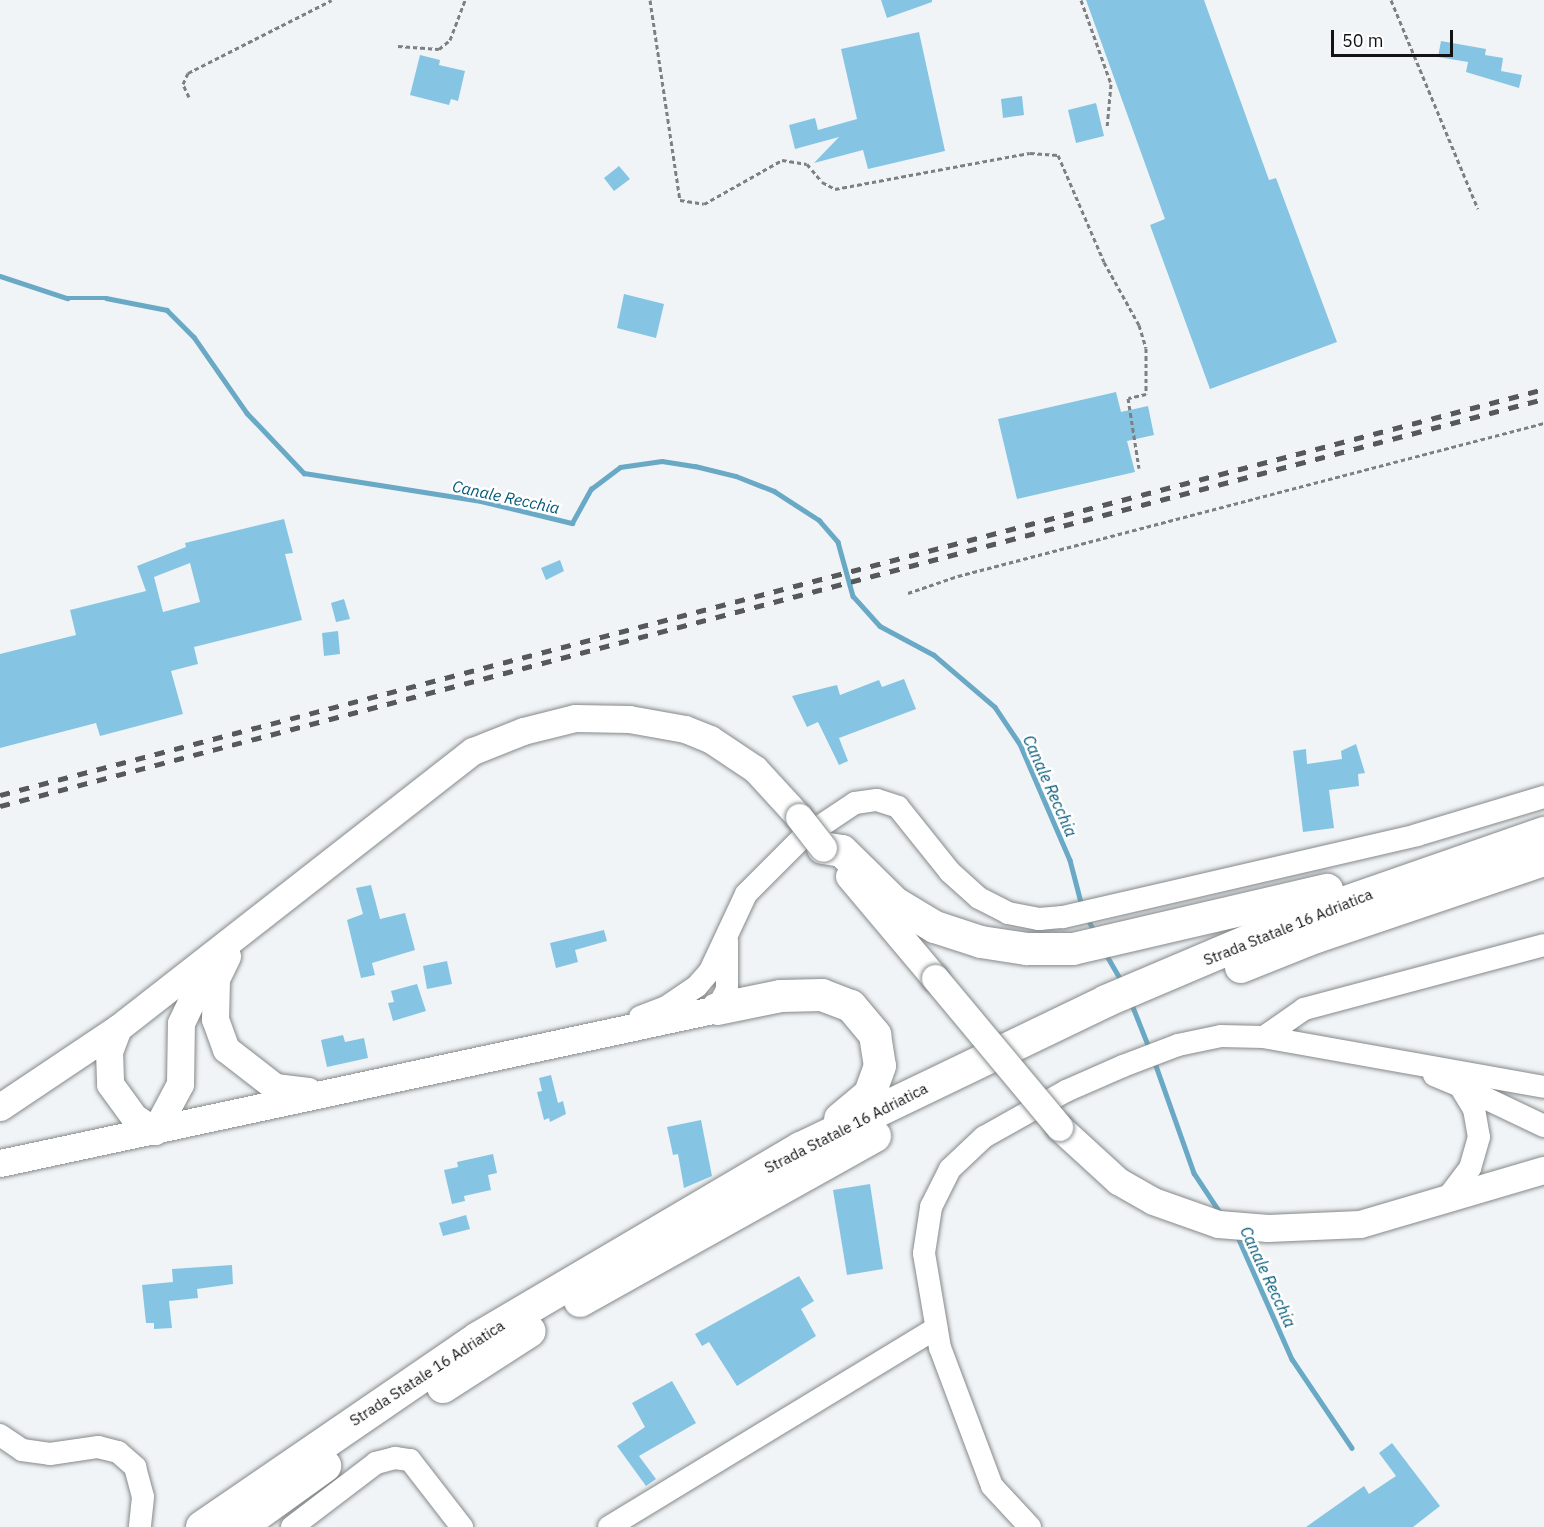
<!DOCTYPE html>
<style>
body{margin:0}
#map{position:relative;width:1544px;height:1527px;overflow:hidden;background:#f0f4f6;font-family:"IBM Plex Sans",sans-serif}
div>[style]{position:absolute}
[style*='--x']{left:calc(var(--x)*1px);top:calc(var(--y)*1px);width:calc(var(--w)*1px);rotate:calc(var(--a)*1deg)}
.stream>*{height:4.5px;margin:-2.25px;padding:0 2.25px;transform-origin:2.25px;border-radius:2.25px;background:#6aa9c6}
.building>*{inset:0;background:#85c5e3}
.path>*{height:3px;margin-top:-1.5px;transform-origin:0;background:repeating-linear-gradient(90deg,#7d8081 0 4.5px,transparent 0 7.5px)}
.roads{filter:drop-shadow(0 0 2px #85898b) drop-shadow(0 0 2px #85898b)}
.minor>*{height:22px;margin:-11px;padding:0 11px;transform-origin:11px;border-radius:11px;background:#fff}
.major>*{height:27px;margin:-13.5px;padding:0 13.5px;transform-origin:13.5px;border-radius:13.5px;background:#fff}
.highway>*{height:32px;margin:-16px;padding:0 16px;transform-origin:16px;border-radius:16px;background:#fff}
.rail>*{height:4.5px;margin-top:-2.25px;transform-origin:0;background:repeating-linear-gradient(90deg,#565859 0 10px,transparent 0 20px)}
.bridges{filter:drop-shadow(0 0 2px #85898b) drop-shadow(0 0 2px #85898b)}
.major-bridge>*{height:27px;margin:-13.5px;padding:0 13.5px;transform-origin:13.5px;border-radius:13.5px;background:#fff}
span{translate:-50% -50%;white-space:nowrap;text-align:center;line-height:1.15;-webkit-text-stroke:5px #fff;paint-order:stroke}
.street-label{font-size:15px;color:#121314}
.water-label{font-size:16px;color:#005876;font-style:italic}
.scale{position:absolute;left:1331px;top:30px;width:122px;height:27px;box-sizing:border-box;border:3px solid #121314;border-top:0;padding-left:8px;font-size:18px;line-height:21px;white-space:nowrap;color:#121314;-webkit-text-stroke:4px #fff;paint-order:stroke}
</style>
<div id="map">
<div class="stream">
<i style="--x:0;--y:276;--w:71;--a:18.2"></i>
<i style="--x:67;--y:298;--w:39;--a:0"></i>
<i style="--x:106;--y:298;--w:62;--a:11.1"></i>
<i style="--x:167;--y:310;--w:38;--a:45"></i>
<i style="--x:194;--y:337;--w:93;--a:55.1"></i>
<i style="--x:247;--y:413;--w:83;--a:46.5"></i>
<i style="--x:304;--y:473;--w:179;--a:9"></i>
<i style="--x:481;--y:501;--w:94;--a:13.6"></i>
<i style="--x:572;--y:523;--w:39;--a:-61"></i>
<i style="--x:591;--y:489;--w:36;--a:-37"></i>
<i style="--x:620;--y:467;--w:42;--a:-8.1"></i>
<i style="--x:662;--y:461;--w:33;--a:9"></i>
<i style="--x:695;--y:466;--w:42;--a:13.7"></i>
<i style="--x:736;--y:476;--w:41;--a:21.5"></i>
<i style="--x:774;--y:491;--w:54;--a:32.8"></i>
<i style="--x:819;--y:520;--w:29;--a:49"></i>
<i style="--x:838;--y:542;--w:56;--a:74.5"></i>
<i style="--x:853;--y:596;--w:40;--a:48"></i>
<i style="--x:880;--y:626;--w:61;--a:28.2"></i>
<i style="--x:934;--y:655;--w:80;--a:40.4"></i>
<i style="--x:995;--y:707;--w:45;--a:56"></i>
<i style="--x:1020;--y:744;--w:126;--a:66.7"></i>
<i style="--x:1070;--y:860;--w:48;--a:75.4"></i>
<i style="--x:1087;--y:917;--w:18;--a:63"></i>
<i style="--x:1106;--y:954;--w:34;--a:60"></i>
<i style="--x:1131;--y:1002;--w:52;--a:68.4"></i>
<i style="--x:1154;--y:1060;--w:120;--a:70.5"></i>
<i style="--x:1194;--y:1173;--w:49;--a:56.6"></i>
<i style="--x:1237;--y:1235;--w:136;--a:66.1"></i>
<i style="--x:1292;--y:1359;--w:107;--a:56"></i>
</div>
<div class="building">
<i style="clip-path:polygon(881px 0,932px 0,932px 2px,887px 18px)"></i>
<i style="clip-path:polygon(1086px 0,1204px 0,1269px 180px,1276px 178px,1337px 342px,1210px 389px,1150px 225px,1165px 219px)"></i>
<i style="clip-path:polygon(919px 32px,945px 151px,868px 169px,863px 150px,814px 163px,839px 137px,795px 149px,789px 125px,815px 118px,818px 130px,857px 119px,841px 49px)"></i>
<i style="clip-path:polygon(1441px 41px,1486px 49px,1485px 55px,1503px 58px,1501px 71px,1522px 75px,1519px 88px,1466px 72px,1468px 62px,1438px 57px)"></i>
<i style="clip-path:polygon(420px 55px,440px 60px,439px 65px,465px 71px,458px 101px,451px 99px,449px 105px,410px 95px)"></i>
<i style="clip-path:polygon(1022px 96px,1024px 115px,1003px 118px,1001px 99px)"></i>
<i style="clip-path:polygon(1096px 103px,1104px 136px,1076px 143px,1068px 110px)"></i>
<i style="clip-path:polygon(619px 166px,630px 179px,614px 191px,604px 178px)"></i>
<i style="clip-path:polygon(624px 294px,664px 304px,656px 338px,617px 328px)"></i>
<i style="clip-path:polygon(1116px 392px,1121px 412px,1148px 406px,1154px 435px,1127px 441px,1135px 472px,1017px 499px,998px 419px)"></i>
<i style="clip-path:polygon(evenodd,284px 519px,293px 553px,285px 554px,302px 620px,194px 647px,198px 664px,171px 671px,183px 714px,100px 736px,96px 723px,0 748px,0 654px,76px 635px,70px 610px,146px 591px,137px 566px,186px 547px,185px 543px,284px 519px,190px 563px,200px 602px,163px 612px,154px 577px,190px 563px)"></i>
<i style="clip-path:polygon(560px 560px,564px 571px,546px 580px,541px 568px)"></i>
<i style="clip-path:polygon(344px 599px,350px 619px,336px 622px,331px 603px)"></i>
<i style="clip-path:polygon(338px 631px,340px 654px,324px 656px,322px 633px)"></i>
<i style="clip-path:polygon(904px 679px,916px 709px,839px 738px,848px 761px,839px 765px,818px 722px,807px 727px,792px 696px,837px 685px,840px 695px,879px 680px,882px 687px)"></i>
<i style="clip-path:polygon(1356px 744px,1365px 773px,1358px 774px,1359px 786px,1329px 790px,1334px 828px,1303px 832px,1293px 751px,1306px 749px,1307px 764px,1342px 759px,1341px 751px)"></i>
<i style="clip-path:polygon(371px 885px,380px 919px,405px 913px,415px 950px,372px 963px,375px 975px,361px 978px,347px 920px,363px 914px,356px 888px)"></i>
<i style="clip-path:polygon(604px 930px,607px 941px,575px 950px,578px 962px,556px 968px,550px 943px)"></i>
<i style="clip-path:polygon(447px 961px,452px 984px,427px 989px,423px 966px)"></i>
<i style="clip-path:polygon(417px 984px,426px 1011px,393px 1021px,388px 1003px,394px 1002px,391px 991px)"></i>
<i style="clip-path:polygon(343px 1035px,345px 1042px,364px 1038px,368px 1058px,327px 1067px,321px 1040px)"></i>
<i style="clip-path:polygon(551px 1075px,558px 1103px,563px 1101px,566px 1114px,550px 1122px,549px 1118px,544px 1120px,537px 1092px,542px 1091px,539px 1078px)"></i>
<i style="clip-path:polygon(701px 1120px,712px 1176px,684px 1188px,678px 1154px,673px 1155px,667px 1127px)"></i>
<i style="clip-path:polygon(493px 1154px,497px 1173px,488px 1175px,491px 1190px,464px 1196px,465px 1201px,452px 1204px,444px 1170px,458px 1167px,457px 1162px)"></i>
<i style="clip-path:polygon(870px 1184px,883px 1269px,847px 1275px,833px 1190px)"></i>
<i style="clip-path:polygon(466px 1215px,470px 1229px,443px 1236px,439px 1223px)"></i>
<i style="clip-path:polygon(232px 1265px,233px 1284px,197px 1289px,198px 1298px,169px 1301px,172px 1328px,154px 1329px,154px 1323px,146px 1323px,142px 1285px,173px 1282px,172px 1269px)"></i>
<i style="clip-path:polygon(799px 1276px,814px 1301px,801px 1309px,816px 1336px,737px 1386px,709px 1342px,702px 1346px,695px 1334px)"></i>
<i style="clip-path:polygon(672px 1381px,696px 1423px,639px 1456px,656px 1479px,646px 1486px,617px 1446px,645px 1427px,632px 1403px)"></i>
<i style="clip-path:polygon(1392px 1443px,1440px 1506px,1413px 1527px,1306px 1527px,1364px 1486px,1369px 1494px,1396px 1476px,1379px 1453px)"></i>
</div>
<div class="path">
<i style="--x:650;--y:0;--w:202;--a:81.5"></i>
<i style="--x:680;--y:200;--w:24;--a:9"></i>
<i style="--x:704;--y:204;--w:90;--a:-29.4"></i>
<i style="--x:782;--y:160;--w:25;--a:9"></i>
<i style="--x:807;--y:164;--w:23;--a:50"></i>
<i style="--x:822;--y:182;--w:15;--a:28"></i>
<i style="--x:835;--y:189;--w:198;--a:-10.5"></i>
<i style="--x:1030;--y:153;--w:28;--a:4"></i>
<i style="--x:1058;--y:155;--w:116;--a:66.7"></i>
<i style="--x:1104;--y:262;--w:72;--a:60.9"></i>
<i style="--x:1139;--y:325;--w:24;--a:73"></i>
<i style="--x:1146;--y:348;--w:46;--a:90"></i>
<i style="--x:1146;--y:394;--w:18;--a:167"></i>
<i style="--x:1128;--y:398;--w:71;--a:81.1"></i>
<i style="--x:1081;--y:0;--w:89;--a:70.3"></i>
<i style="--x:1111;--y:84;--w:44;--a:95.2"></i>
<i style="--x:1391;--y:0;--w:226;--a:67.4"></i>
<i style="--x:398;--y:46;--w:41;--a:4.2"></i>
<i style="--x:439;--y:49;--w:14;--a:-39"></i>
<i style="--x:450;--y:40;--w:43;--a:-69.4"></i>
<i style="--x:189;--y:97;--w:14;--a:-115"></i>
<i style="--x:183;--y:84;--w:12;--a:-66"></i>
<i style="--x:188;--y:73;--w:161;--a:-26.9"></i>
<i style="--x:908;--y:593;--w:53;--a:-18.8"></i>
<i style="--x:958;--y:576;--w:606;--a:-14.63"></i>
</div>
<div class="roads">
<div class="minor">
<i style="--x:717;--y:1009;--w:22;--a:-63"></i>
<i style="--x:727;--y:989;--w:48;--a:-90"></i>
<i style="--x:640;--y:1017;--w:28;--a:-21"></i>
<i style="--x:666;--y:1007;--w:37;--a:-34"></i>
<i style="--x:697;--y:986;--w:20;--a:-49"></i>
<i style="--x:710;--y:971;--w:85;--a:-64.9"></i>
<i style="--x:746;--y:894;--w:78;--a:-45"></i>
<i style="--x:801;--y:839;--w:65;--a:-33.7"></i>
<i style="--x:855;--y:803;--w:22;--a:-8"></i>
<i style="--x:877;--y:800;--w:22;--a:18"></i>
<i style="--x:898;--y:807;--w:83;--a:51.3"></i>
<i style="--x:950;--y:872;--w:39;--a:42"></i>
<i style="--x:979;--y:898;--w:33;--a:27"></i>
<i style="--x:1008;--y:913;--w:32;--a:11"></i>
<i style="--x:1039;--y:919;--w:24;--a:-5"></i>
<i style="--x:1063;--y:917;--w:363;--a:-13"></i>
<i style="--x:1417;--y:835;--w:133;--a:-16.7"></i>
<i style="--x:1264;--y:1037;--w:49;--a:-35"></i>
<i style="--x:1304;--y:1009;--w:248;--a:-14.9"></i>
<i style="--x:1434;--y:1075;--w:28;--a:23"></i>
<i style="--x:1460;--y:1086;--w:27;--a:59"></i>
<i style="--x:1474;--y:1109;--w:28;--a:80"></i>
<i style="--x:1479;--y:1137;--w:32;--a:106"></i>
<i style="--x:1470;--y:1168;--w:40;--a:127"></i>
<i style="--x:1460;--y:1086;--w:93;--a:25.5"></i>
<i style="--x:0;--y:1435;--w:27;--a:34"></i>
<i style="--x:22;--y:1450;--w:28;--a:8"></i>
<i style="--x:50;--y:1454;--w:49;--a:-8.3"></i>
<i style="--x:98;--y:1447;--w:21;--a:14"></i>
<i style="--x:118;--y:1452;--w:23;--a:41"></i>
<i style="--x:135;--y:1467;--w:31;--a:75"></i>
<i style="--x:143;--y:1497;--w:30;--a:96"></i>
<i style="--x:292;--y:1527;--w:106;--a:-37.3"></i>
<i style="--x:376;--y:1463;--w:20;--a:-15"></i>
<i style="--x:395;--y:1458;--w:15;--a:8"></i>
<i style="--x:410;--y:1460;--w:85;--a:52.2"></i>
<i style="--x:609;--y:1527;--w:383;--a:-31.3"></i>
<i style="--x:1030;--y:1527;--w:56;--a:-132.8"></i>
<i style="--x:992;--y:1486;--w:147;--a:-110.6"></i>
<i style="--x:940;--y:1348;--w:96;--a:-99.6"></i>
<i style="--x:924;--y:1253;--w:47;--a:-81.3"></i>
<i style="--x:931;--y:1207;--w:42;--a:-63.4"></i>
<i style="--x:950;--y:1169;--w:47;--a:-43.3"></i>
<i style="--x:984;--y:1137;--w:94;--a:-29.3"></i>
<i style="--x:1066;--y:1091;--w:62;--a:-23.7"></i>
<i style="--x:1123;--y:1066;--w:59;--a:-20.9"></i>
<i style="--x:1178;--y:1045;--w:44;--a:-11.8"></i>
<i style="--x:1221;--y:1036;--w:43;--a:1.3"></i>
<i style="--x:1264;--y:1037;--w:284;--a:10.1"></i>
</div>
<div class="major">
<i style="--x:849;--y:876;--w:133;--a:49.9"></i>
<i style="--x:227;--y:956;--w:25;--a:116"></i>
<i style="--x:216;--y:979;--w:40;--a:91.4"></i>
<i style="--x:215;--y:1019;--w:32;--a:70"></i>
<i style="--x:226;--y:1049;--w:62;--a:37.8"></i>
<i style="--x:275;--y:1087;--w:33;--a:7"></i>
<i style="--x:118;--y:1028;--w:25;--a:111"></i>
<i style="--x:109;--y:1051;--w:33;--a:88"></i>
<i style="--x:110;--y:1084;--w:41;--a:54"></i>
<i style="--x:134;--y:1117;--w:25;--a:34"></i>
<i style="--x:155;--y:1131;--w:53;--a:-62"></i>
<i style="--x:180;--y:1084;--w:61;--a:-89.1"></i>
<i style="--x:181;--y:1023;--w:65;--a:-64.6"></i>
<i style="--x:0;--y:1107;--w:142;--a:-33.8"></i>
<i style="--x:118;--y:1028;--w:450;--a:-38"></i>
<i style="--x:473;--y:751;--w:54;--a:-21.8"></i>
<i style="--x:523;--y:731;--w:54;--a:-14"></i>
<i style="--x:575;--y:718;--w:54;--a:1.1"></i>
<i style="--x:629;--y:719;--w:57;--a:10.1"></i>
<i style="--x:685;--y:729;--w:27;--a:22"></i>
<i style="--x:710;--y:739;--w:54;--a:33.7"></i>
<i style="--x:755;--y:769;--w:65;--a:47.5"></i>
<i style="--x:1059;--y:1127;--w:80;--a:42.5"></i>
<i style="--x:1118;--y:1181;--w:40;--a:29.7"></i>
<i style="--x:1153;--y:1201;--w:69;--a:19.5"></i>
<i style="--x:1218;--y:1224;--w:50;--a:4.6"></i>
<i style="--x:1268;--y:1228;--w:92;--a:-2.5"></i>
<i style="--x:1360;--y:1224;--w:192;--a:-16.4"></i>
<i style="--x:0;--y:1163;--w:733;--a:-12.12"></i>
</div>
<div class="highway">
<i style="--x:823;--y:848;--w:19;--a:9"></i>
<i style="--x:842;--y:851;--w:74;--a:44.5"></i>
<i style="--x:895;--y:903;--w:47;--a:31"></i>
<i style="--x:935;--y:927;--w:48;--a:18.1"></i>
<i style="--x:981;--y:942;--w:47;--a:8.7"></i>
<i style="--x:1027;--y:949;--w:46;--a:0"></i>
<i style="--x:1073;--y:949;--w:261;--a:-13.1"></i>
<i style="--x:1241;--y:967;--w:81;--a:-21.8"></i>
<i style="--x:1316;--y:937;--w:241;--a:-18.7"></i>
<i style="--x:717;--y:1009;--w:65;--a:-11.5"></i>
<i style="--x:781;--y:996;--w:41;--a:-1.4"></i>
<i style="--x:822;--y:995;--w:31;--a:21"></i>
<i style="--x:851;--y:1006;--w:38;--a:50"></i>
<i style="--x:875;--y:1035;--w:31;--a:81"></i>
<i style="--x:880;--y:1066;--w:30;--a:110"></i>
<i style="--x:870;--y:1094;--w:39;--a:140"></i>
<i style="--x:580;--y:1301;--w:338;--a:-29.2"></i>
<i style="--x:443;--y:1387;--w:103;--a:-32.8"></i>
<i style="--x:202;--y:1527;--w:335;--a:-34.4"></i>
<i style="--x:478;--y:1338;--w:375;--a:-30.5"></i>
<i style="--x:801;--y:1148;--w:339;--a:-25.7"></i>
<i style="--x:1106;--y:1001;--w:223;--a:-23"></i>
<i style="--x:1311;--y:914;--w:247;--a:-19.2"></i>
<i style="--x:240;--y:1527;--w:105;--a:-35.7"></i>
</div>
</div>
<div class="rail">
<i style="--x:0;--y:795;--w:1596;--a:-14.73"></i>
<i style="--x:0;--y:806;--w:1597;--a:-14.77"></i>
</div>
<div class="bridges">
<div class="major-bridge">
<i style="--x:799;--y:817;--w:39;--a:52"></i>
<i style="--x:935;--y:978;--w:194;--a:50.2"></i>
</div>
</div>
<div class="street-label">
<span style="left:1288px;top:927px;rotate:-22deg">Strada Statale 16 Adriatica</span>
<span style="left:846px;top:1128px;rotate:-27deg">Strada Statale 16 Adriatica</span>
<span style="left:427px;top:1373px;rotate:-33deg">Strada Statale 16 Adriatica</span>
</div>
<div class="water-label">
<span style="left:506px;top:497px;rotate:12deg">Canale Recchia</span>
<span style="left:1050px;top:786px;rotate:66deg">Canale Recchia</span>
<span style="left:1268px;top:1277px;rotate:65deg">Canale Recchia</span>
</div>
<div class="scale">50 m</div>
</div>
